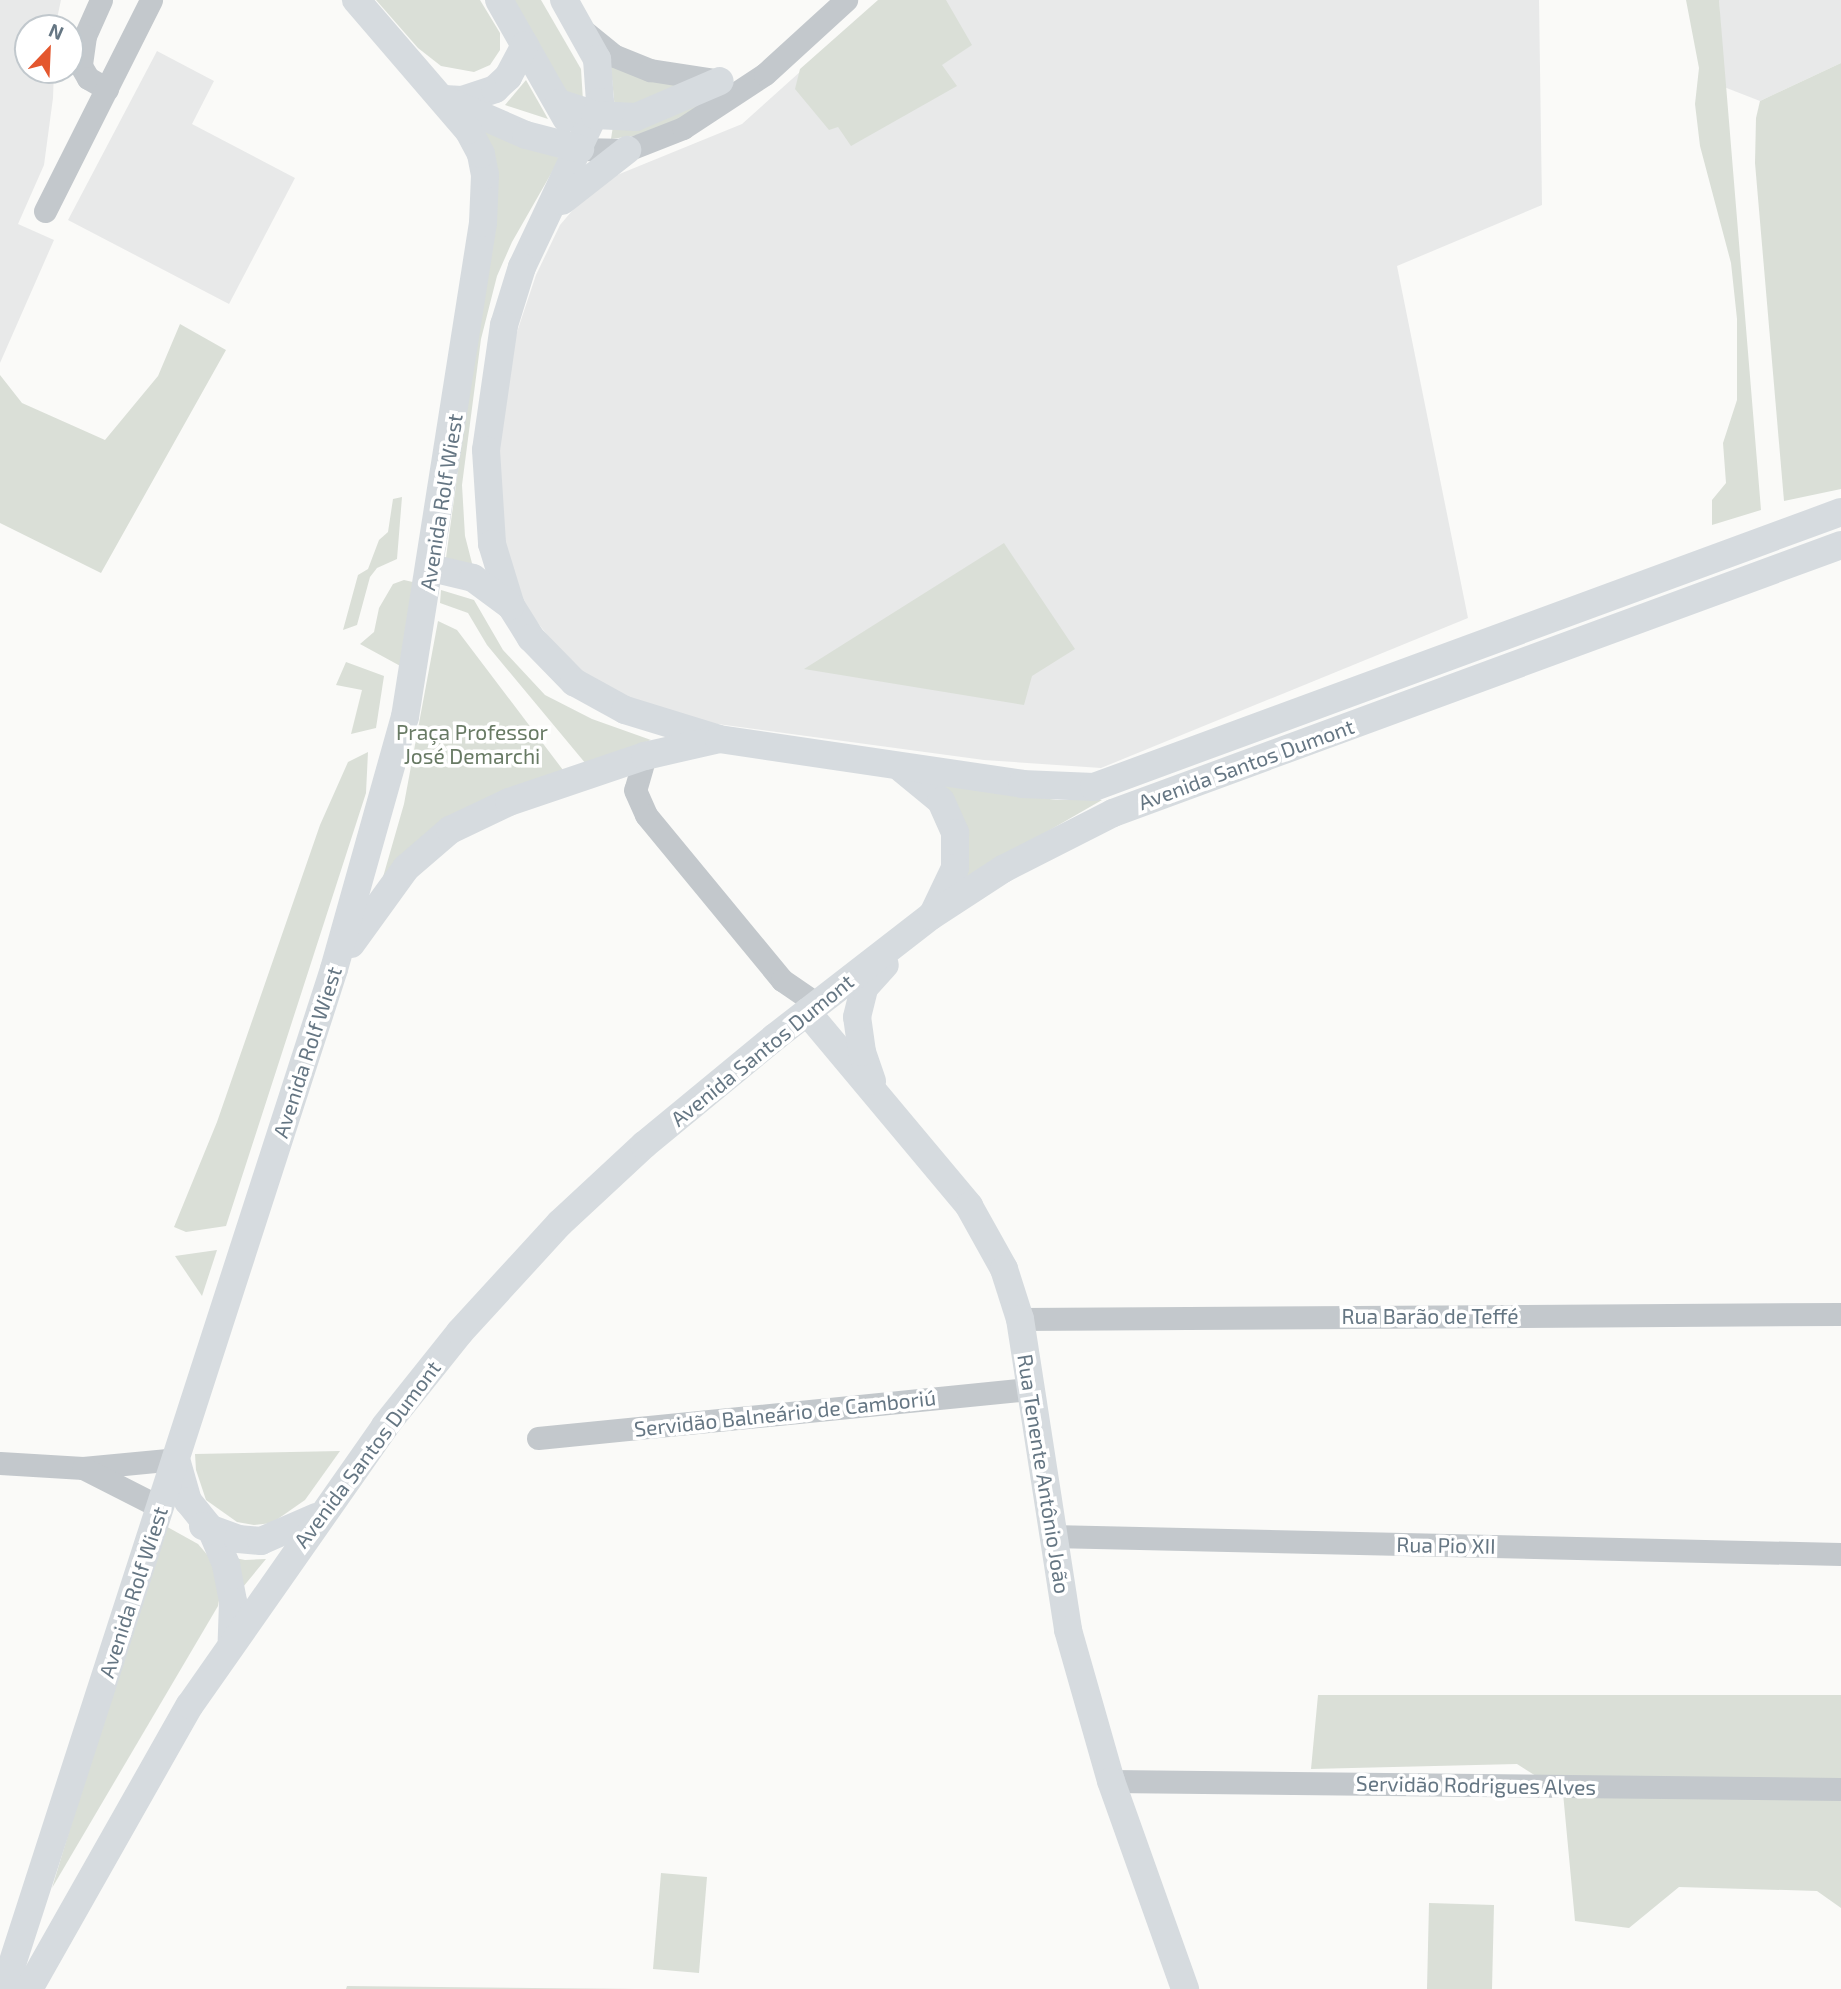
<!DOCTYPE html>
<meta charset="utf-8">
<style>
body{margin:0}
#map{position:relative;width:1841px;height:1989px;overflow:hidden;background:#fafaf8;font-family:"Exo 2",sans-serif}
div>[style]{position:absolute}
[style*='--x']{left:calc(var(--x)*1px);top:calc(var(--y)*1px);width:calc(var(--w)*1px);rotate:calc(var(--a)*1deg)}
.built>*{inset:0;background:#e8e9e9}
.green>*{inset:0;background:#dadfd7}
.minor>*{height:23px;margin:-11.5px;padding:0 11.5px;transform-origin:11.5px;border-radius:11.5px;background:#c3c8cc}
.major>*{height:28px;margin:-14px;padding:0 14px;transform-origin:14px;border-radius:14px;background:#d6dbdf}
span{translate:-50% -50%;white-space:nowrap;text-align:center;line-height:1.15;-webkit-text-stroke:7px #fff;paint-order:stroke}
.street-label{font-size:21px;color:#657683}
.park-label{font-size:21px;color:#687a64}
.north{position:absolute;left:14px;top:14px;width:70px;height:70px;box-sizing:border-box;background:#fff;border:2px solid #c1c8cd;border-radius:50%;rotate:23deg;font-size:19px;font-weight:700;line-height:28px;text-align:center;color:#657683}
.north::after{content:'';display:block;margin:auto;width:24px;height:32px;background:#e4572e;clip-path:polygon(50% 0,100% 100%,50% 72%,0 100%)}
</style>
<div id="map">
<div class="built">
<i style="clip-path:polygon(0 0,61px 0,55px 28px,28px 28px,28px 70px,54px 70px,53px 98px,44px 165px,18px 224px,54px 240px,0 363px)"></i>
<i style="clip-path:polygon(880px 0,1539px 0,1542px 205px,1397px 266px,1468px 618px,1101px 768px,984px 760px,665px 717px,578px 675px,507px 583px,491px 486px,510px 353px,536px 275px,560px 225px,595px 184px,742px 124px)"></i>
<i style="clip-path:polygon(1719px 0,1841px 0,1841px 63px,1760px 101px,1724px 87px)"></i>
<i style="clip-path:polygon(157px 51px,214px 81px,192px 124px,295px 178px,229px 304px,68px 220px)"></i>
</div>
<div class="green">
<i style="clip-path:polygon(376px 0,480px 0,500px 33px,500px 50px,490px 65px,474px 72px,441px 66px,418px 48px)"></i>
<i style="clip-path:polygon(508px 0,541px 0,581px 69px,583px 101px,573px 106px)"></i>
<i style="clip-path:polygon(878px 0,946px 0,972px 45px,942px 65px,957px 86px,851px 146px,838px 127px,829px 130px,795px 89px,800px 69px)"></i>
<i style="clip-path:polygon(1686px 0,1719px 0,1761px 510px,1712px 525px,1712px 500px,1726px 483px,1723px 443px,1737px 400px,1737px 319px,1731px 263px,1700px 146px,1695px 104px,1699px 68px)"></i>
<i style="clip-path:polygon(610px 58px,695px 86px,615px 110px)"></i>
<i style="clip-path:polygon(1841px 63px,1841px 489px,1784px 501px,1755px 163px,1756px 118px,1760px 101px)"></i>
<i style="clip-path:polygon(526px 80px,548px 119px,505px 105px)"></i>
<i style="clip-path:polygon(702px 101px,706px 106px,647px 134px,611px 139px,613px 126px)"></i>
<i style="clip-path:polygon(481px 127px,560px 158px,512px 242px,497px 276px,481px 339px,462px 485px,465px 536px,474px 571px,445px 565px,496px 192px)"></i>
<i style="clip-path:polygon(180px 324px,226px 350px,101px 573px,0 523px,0 375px,22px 403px,105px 440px,158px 376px)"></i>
<i style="clip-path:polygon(402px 497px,397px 559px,377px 568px,370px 577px,357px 625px,343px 630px,358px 575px,368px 569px,379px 540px,388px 532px,393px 499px)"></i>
<i style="clip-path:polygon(1004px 543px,1075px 649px,1032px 676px,1024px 705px,804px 669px)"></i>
<i style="clip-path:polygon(404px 580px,417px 583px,404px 668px,360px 644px,374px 632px,379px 608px,393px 584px)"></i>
<i style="clip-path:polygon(441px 590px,474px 600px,503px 650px,545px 695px,592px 719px,651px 740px,586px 764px,487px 645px,468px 613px,440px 603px)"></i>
<i style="clip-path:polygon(438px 621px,457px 630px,563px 770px,383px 877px,404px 804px)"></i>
<i style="clip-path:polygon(346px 662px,384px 676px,376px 728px,351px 734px,362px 690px,336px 685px)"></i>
<i style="clip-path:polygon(368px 752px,366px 793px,226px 1226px,186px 1232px,174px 1227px,217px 1122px,320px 825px,348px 762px)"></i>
<i style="clip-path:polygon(940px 784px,1057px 800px,1102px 800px,958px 883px)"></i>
<i style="clip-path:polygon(217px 1250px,202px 1296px,175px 1256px)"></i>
<i style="clip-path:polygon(340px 1451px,305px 1500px,272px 1523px,254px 1525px,237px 1522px,206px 1500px,196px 1470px,195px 1454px)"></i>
<i style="clip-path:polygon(162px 1524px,198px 1544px,210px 1558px,221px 1589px,218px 1606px,52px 1888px)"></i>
<i style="clip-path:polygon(230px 1557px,245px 1560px,266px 1559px,243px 1587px)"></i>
<i style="clip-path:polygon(1318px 1695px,1841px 1695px,1841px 1908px,1817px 1891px,1679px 1887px,1629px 1928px,1575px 1921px,1563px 1793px,1517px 1764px,1311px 1769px)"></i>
<i style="clip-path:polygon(661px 1873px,707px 1877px,699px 1973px,653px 1969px)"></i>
<i style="clip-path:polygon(1429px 1903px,1494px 1905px,1492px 1989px,1427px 1989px)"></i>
<i style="clip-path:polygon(347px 1986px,636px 1989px,346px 1989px)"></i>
</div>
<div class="minor">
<i style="--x:101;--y:0;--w:39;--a:114"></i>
<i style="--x:85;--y:36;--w:30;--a:98"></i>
<i style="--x:81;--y:66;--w:14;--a:60"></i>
<i style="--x:88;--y:78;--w:22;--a:30"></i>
<i style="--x:585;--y:32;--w:38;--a:39"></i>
<i style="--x:615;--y:56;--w:38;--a:22"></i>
<i style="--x:650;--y:70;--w:71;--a:8.9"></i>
<i style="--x:580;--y:149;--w:47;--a:1.2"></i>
<i style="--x:627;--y:150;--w:60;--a:-21.4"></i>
<i style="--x:683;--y:128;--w:98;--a:-33.4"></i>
<i style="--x:765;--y:74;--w:110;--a:-42.4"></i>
<i style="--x:45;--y:211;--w:236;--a:-63.3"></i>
<i style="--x:645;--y:756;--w:35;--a:106"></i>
<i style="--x:635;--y:790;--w:27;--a:66"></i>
<i style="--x:646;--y:815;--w:214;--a:50.5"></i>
<i style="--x:782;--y:980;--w:42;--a:34.4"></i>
<i style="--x:1020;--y:1319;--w:821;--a:-0.35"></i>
<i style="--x:538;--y:1438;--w:496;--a:-5.7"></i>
<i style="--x:0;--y:1463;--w:83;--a:3.4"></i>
<i style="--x:83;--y:1468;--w:93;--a:-5.5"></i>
<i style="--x:83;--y:1468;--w:86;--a:26.9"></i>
<i style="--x:1051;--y:1536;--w:790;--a:1.31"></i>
<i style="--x:1111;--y:1781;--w:730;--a:0.63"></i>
</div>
<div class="major">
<i style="--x:499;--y:0;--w:136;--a:60.4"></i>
<i style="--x:564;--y:0;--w:68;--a:60.8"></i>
<i style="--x:597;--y:59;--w:43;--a:86"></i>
<i style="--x:600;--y:102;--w:183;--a:115.3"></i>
<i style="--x:522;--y:267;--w:61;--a:107.2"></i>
<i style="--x:504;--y:325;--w:126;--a:98.2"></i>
<i style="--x:486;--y:450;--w:94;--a:86.3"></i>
<i style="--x:492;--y:544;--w:65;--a:73"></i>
<i style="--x:511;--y:606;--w:38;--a:58"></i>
<i style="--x:531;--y:638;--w:62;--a:45.7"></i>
<i style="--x:574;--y:682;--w:58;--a:28.8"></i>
<i style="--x:625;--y:710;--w:95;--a:17.1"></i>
<i style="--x:444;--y:99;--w:18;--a:3"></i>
<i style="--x:462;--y:100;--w:35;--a:-18"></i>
<i style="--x:495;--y:89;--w:18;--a:-43"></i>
<i style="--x:508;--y:77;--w:36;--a:-62"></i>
<i style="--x:448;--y:101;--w:85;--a:23.6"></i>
<i style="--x:526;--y:135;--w:56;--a:14.5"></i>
<i style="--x:559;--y:103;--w:38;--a:18"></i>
<i style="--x:595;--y:115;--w:41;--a:2.8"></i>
<i style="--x:636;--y:117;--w:91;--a:-23.2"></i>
<i style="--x:562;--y:201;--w:83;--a:-38.1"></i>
<i style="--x:431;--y:568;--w:43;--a:13.4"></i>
<i style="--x:473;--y:578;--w:47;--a:36.4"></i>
<i style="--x:902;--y:769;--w:50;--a:39.4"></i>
<i style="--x:941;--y:801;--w:35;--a:66"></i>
<i style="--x:955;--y:833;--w:35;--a:90"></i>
<i style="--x:955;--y:868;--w:49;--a:115.5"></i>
<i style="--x:351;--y:944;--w:94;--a:-54.1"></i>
<i style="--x:406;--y:868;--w:58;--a:-40.8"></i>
<i style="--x:450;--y:830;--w:65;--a:-25.4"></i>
<i style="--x:509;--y:802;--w:144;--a:-18.7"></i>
<i style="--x:645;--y:756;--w:76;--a:-12.9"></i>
<i style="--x:719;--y:739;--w:306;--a:8.4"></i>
<i style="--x:1022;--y:784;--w:72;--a:2.4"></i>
<i style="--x:1094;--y:787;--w:796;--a:-20.21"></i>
<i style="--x:807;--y:1012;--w:253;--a:50.1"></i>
<i style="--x:969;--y:1206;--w:72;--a:60.9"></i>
<i style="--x:1004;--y:1269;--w:52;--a:72.3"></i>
<i style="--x:1020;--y:1319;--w:315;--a:81.2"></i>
<i style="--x:1068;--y:1630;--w:157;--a:74.1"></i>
<i style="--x:1111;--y:1781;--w:221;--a:70.4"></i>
<i style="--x:872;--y:1081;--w:31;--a:-109"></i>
<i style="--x:862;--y:1052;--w:35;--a:-98"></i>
<i style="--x:857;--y:1017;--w:30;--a:-76"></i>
<i style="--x:864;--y:988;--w:31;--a:-48"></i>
<i style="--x:176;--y:1459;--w:44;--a:74.1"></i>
<i style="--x:188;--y:1501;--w:36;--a:51"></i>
<i style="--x:211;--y:1529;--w:39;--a:67"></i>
<i style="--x:226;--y:1565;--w:38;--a:79"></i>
<i style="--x:233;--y:1602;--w:38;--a:92"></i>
<i style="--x:203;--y:1526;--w:37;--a:20"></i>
<i style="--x:238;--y:1539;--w:23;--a:5"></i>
<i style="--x:261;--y:1541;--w:60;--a:-23.6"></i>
<i style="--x:4;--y:1989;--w:1072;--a:-72.07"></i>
<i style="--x:334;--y:969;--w:262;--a:-74.3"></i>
<i style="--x:405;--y:717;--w:500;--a:-81.03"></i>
<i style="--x:483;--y:223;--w:48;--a:-87.6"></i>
<i style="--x:485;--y:175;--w:21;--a:-101"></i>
<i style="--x:481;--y:154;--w:27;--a:-118"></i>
<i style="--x:468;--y:130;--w:172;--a:-130.7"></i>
<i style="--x:29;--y:1989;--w:326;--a:-60.5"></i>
<i style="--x:190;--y:1705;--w:340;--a:-55"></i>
<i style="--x:385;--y:1426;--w:120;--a:-51.4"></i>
<i style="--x:460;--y:1332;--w:148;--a:-47.5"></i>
<i style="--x:560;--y:1223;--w:115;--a:-42.9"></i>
<i style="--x:644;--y:1145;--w:170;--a:-39.5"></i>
<i style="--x:775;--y:1037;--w:197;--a:-37.8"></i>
<i style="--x:931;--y:916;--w:86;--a:-33.1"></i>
<i style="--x:1003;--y:869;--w:123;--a:-27"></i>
<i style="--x:1113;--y:813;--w:776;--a:-20.21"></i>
</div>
<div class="street-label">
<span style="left:441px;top:502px;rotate:-81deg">Avenida Rolf Wiest</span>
<span style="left:1246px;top:764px;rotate:-20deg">Avenida Santos Dumont</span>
<span style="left:762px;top:1050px;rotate:-39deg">Avenida Santos Dumont</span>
<span style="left:307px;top:1052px;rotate:-72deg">Avenida Rolf Wiest</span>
<span style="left:1430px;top:1316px">Rua Barão de Teffé</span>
<span style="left:785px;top:1413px;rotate:-6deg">Servidão Balneário de Camboriú</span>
<span style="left:367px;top:1454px;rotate:-53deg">Avenida Santos Dumont</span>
<span style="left:1044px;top:1474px;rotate:81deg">Rua Tenente Antônio João</span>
<span style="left:1446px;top:1545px;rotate:1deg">Rua Pio XII</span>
<span style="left:133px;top:1592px;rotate:-72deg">Avenida Rolf Wiest</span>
<span style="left:1476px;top:1785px;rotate:1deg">Servidão Rodrigues Alves</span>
</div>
<div class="park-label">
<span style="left:472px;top:744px">Praça Professor<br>José Demarchi</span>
</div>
<div class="north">N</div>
</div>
